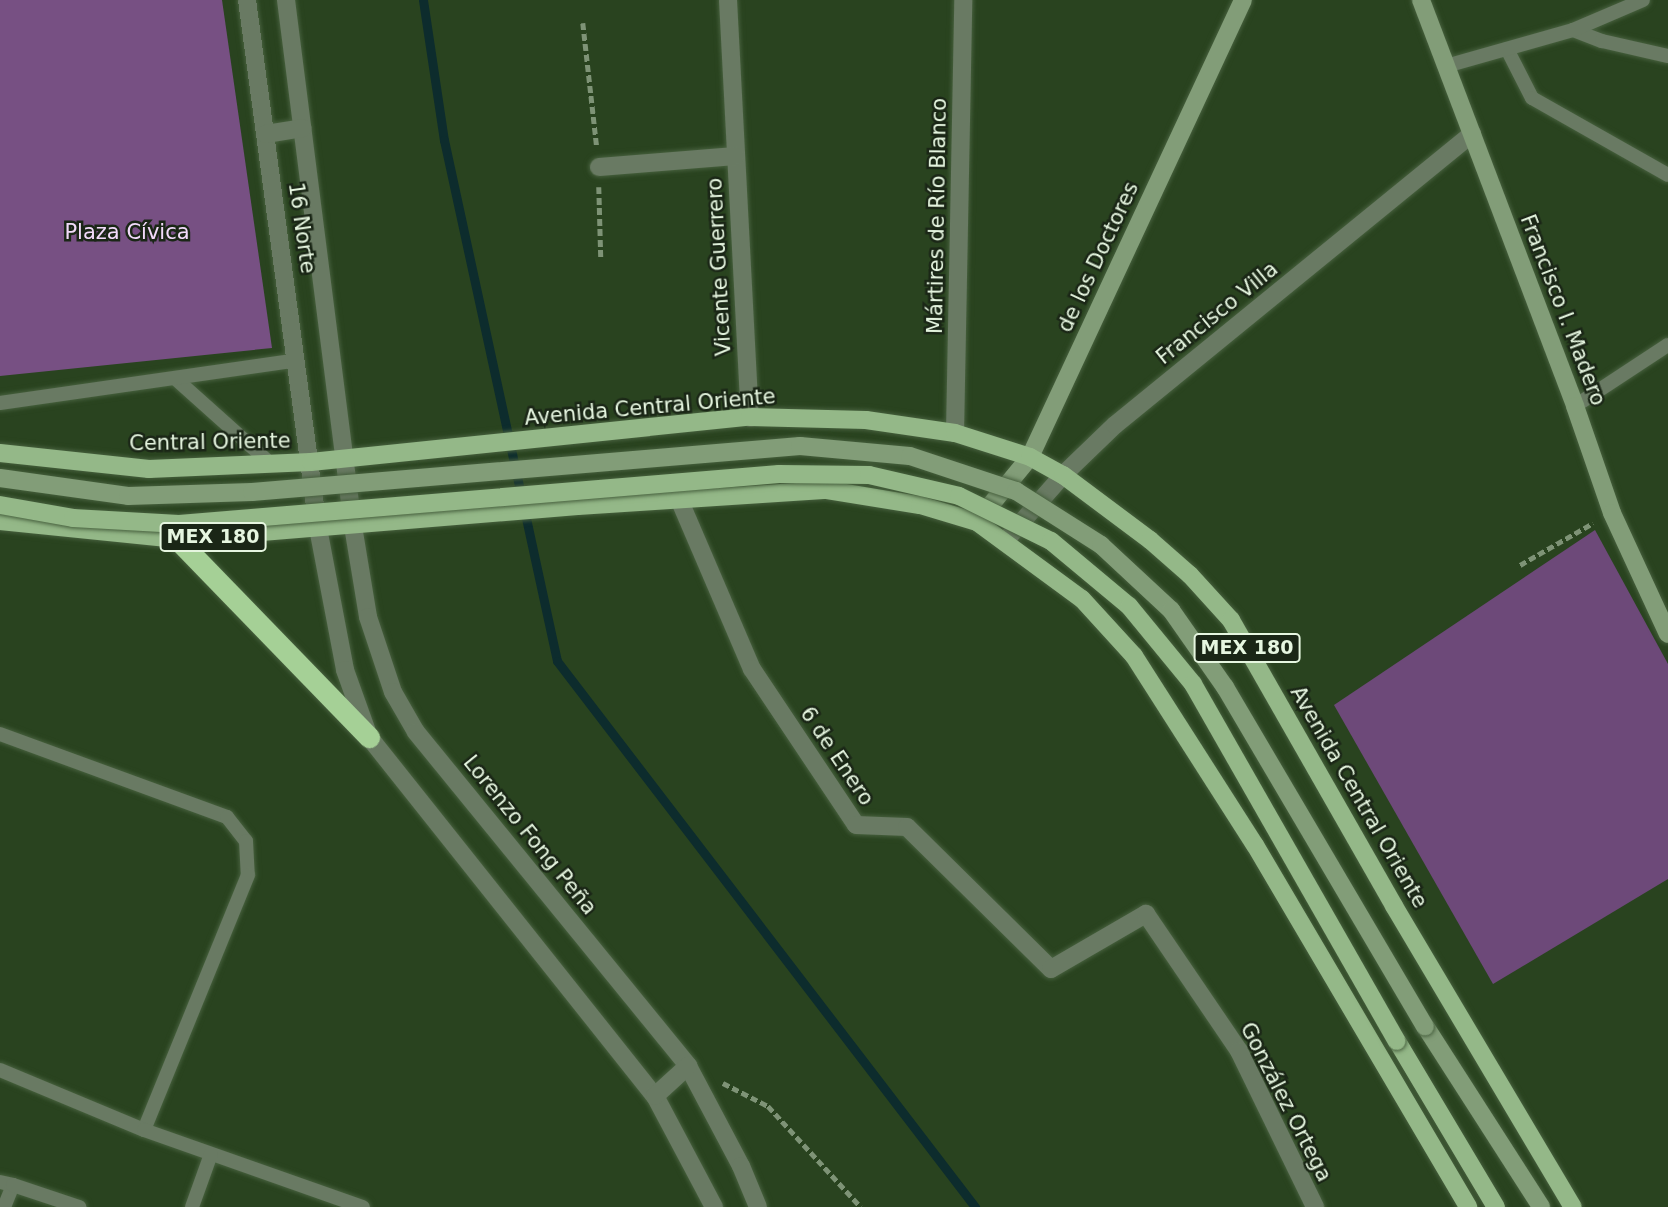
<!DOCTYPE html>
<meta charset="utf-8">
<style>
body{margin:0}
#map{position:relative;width:1668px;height:1207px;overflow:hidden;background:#29431f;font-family:"DejaVu Sans",sans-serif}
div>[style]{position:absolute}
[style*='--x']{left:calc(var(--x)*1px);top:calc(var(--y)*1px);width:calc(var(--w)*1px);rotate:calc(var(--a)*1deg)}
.green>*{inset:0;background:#6d4979}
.forest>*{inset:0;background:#775083}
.stream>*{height:9px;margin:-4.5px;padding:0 4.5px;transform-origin:4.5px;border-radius:4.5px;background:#0d2c2d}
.path>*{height:4.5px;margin-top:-2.25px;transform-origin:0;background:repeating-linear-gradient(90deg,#7e9376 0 7px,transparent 0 10.5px)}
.roads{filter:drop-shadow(0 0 2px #47603e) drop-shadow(0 0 2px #47603e)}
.lane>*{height:14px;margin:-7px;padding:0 7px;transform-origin:7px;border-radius:7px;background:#697a63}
.street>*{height:18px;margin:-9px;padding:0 9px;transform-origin:9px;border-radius:9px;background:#697a63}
.secondary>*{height:18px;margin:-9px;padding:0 9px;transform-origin:9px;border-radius:9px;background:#829d78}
.primary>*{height:18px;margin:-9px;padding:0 9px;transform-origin:9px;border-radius:9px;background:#94b888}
.highway>*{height:21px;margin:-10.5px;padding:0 10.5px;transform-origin:10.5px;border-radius:10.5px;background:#a5d096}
.bridges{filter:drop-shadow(0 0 2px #47603e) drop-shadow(0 0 2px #47603e)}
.secondary-bridge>*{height:18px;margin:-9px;padding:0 9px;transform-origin:9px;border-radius:9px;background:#829d78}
.primary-bridge>*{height:18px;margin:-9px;padding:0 9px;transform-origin:9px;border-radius:9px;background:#94b888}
span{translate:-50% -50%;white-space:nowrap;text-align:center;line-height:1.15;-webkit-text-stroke:5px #1a2616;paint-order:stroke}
.shield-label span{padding:2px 5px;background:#1a2616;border:2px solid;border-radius:5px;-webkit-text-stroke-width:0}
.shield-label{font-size:19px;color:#e6f6e0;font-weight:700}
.street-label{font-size:21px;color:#e6f6e0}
.park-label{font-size:21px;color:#f2dafa}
</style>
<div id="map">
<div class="green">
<i style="clip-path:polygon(1595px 530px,1668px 664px,1668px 879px,1493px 984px,1334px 705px)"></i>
</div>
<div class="forest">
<i style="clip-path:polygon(0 0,222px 0,272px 348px,0 376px)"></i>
</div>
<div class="stream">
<i style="--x:423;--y:0;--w:142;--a:81.5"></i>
<i style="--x:444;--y:140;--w:533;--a:77.76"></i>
<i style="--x:557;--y:661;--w:688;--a:52.56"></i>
</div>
<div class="path">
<i style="--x:583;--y:23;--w:125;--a:83.6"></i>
<i style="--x:599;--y:187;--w:73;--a:88.4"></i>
<i style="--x:1520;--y:565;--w:84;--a:-29.9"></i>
<i style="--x:723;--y:1083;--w:51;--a:27.1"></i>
<i style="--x:768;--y:1106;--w:137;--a:47.4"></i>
</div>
<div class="roads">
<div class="lane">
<i style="--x:1573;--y:30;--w:31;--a:21"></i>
<i style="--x:1602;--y:41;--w:68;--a:12.8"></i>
<i style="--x:1507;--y:49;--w:55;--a:63"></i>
<i style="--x:1532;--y:98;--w:156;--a:29.5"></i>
<i style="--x:1446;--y:66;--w:132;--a:-15.8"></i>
<i style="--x:1573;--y:30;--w:76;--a:-23.2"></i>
<i style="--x:177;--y:380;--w:126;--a:41.8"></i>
<i style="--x:0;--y:403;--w:300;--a:-8.2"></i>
<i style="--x:1575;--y:406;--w:111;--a:-33.3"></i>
<i style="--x:0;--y:734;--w:242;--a:20.1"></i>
<i style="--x:227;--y:817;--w:31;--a:52"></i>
<i style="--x:246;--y:841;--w:34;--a:87"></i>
<i style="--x:248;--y:875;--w:275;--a:112.2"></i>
<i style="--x:0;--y:1070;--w:156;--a:22.6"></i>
<i style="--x:144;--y:1130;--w:232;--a:19.4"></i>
<i style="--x:0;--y:1182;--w:13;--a:13"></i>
<i style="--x:13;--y:1185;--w:24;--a:112"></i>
<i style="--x:13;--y:1185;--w:70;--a:18.4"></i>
<i style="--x:192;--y:1207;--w:56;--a:-70.3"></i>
</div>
<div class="street">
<i style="--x:247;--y:0;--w:533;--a:82.34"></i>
<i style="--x:318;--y:528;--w:145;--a:79.2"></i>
<i style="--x:345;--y:670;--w:71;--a:70.3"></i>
<i style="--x:369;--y:737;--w:459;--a:51.5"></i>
<i style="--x:655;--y:1096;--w:126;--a:62"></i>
<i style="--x:286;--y:0;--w:530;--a:82.74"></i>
<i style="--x:353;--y:526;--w:92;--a:80.6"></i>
<i style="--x:368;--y:617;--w:79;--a:71.6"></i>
<i style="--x:393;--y:692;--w:46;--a:60.1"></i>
<i style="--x:416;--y:732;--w:431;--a:50.8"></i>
<i style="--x:688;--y:1066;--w:113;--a:62.1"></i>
<i style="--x:741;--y:1166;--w:44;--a:67.5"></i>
<i style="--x:728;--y:0;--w:418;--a:87"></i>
<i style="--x:266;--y:134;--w:37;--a:-9"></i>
<i style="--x:599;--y:167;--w:137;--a:-4.6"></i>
<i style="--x:955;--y:433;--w:433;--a:-88.9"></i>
<i style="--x:679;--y:499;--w:185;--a:66.8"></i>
<i style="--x:752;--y:669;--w:187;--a:56.3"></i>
<i style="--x:856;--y:825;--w:51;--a:2.2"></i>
<i style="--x:907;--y:827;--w:202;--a:44.6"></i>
<i style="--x:1051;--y:969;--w:110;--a:-30.1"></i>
<i style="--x:1146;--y:914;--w:166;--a:55.8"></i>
<i style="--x:1239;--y:1051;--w:174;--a:64"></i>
<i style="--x:1005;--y:541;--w:88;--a:-48.7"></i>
<i style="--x:1063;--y:475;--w:72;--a:-43.9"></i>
<i style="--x:1115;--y:425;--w:461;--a:-39.2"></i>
<i style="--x:655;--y:1096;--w:45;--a:-42.3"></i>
</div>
<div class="secondary">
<i style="--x:1421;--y:0;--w:434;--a:69.2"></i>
<i style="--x:1575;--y:406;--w:113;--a:70.9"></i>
<i style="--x:1612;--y:513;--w:133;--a:65.2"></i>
<i style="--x:979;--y:519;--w:80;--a:-50.6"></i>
<i style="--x:1030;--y:457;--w:504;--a:-65.01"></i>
<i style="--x:1425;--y:1026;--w:215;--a:57.3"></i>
</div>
<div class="primary">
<i style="--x:0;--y:453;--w:150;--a:6.1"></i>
<i style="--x:149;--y:469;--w:162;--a:-2.5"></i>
<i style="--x:311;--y:462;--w:441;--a:-5.9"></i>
<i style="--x:750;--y:417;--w:116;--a:1.5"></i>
<i style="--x:866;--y:420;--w:90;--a:8.3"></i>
<i style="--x:955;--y:433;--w:79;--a:17.7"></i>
<i style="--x:1030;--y:457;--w:38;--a:29"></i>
<i style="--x:1063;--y:475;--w:109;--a:36.8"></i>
<i style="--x:1150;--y:540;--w:53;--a:41.2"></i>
<i style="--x:1190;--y:575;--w:61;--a:47.7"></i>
<i style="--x:1231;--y:620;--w:329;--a:60.3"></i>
<i style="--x:1394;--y:906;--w:350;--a:59.3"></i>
<i style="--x:0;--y:521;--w:178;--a:5.8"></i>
<i style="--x:177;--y:539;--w:402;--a:-4.7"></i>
<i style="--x:578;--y:506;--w:250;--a:-3.7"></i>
<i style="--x:827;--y:490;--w:94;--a:9.2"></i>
<i style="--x:920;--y:505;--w:59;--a:16.6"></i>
<i style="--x:977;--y:522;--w:130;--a:36.3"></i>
<i style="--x:1082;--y:599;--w:77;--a:47.6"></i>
<i style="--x:1134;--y:656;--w:224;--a:57.4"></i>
<i style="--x:1255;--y:845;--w:420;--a:59.5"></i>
<i style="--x:1397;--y:1041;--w:193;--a:59.2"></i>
</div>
<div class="highway">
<i style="--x:177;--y:539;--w:276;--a:45.9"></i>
</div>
</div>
<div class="bridges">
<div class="secondary-bridge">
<i style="--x:0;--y:478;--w:129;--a:8"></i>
<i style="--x:128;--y:496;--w:124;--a:-1.8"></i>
<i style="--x:252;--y:492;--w:550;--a:-4.8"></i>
<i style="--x:800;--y:446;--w:110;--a:5.2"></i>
<i style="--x:910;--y:456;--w:112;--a:18.3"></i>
<i style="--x:1016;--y:491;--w:101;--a:32.4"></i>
<i style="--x:1101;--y:545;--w:96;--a:42.9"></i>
<i style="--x:1171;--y:610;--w:94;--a:55"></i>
<i style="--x:1225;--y:687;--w:394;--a:59.5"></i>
</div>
<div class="primary-bridge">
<i style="--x:0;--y:505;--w:74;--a:10.1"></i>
<i style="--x:73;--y:518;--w:106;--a:3.2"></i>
<i style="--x:179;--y:524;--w:602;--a:-4.76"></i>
<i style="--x:779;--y:474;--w:90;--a:0.6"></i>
<i style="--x:869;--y:475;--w:92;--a:13.1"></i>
<i style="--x:959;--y:496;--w:102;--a:26.1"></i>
<i style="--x:1051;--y:541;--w:102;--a:39.8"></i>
<i style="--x:1129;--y:606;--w:101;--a:50.6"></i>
<i style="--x:1193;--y:684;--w:411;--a:60.3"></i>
</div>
</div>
<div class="shield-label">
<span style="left:213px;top:537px">MEX 180</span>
<span style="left:1247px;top:648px">MEX 180</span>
</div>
<div class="street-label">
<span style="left:937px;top:216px;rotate:-89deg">Mártires de Río Blanco</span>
<span style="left:302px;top:228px;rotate:82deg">16 Norte</span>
<span style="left:1098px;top:257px;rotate:-65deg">de los Doctores</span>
<span style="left:719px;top:267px;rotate:-93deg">Vicente Guerrero</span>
<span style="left:1563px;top:310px;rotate:69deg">Francisco I. Madero</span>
<span style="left:1217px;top:313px;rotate:-39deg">Francisco Villa</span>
<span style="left:650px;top:407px;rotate:-5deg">Avenida Central Oriente</span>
<span style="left:210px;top:442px;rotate:-1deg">Central Oriente</span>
<span style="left:837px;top:756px;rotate:56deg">6 de Enero</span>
<span style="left:1359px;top:797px;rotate:60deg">Avenida Central Oriente</span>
<span style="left:530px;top:835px;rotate:51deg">Lorenzo Fong Peña</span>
<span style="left:1286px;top:1102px;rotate:63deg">González Ortega</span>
</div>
<div class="park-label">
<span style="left:127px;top:232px">Plaza Cívica</span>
</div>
</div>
